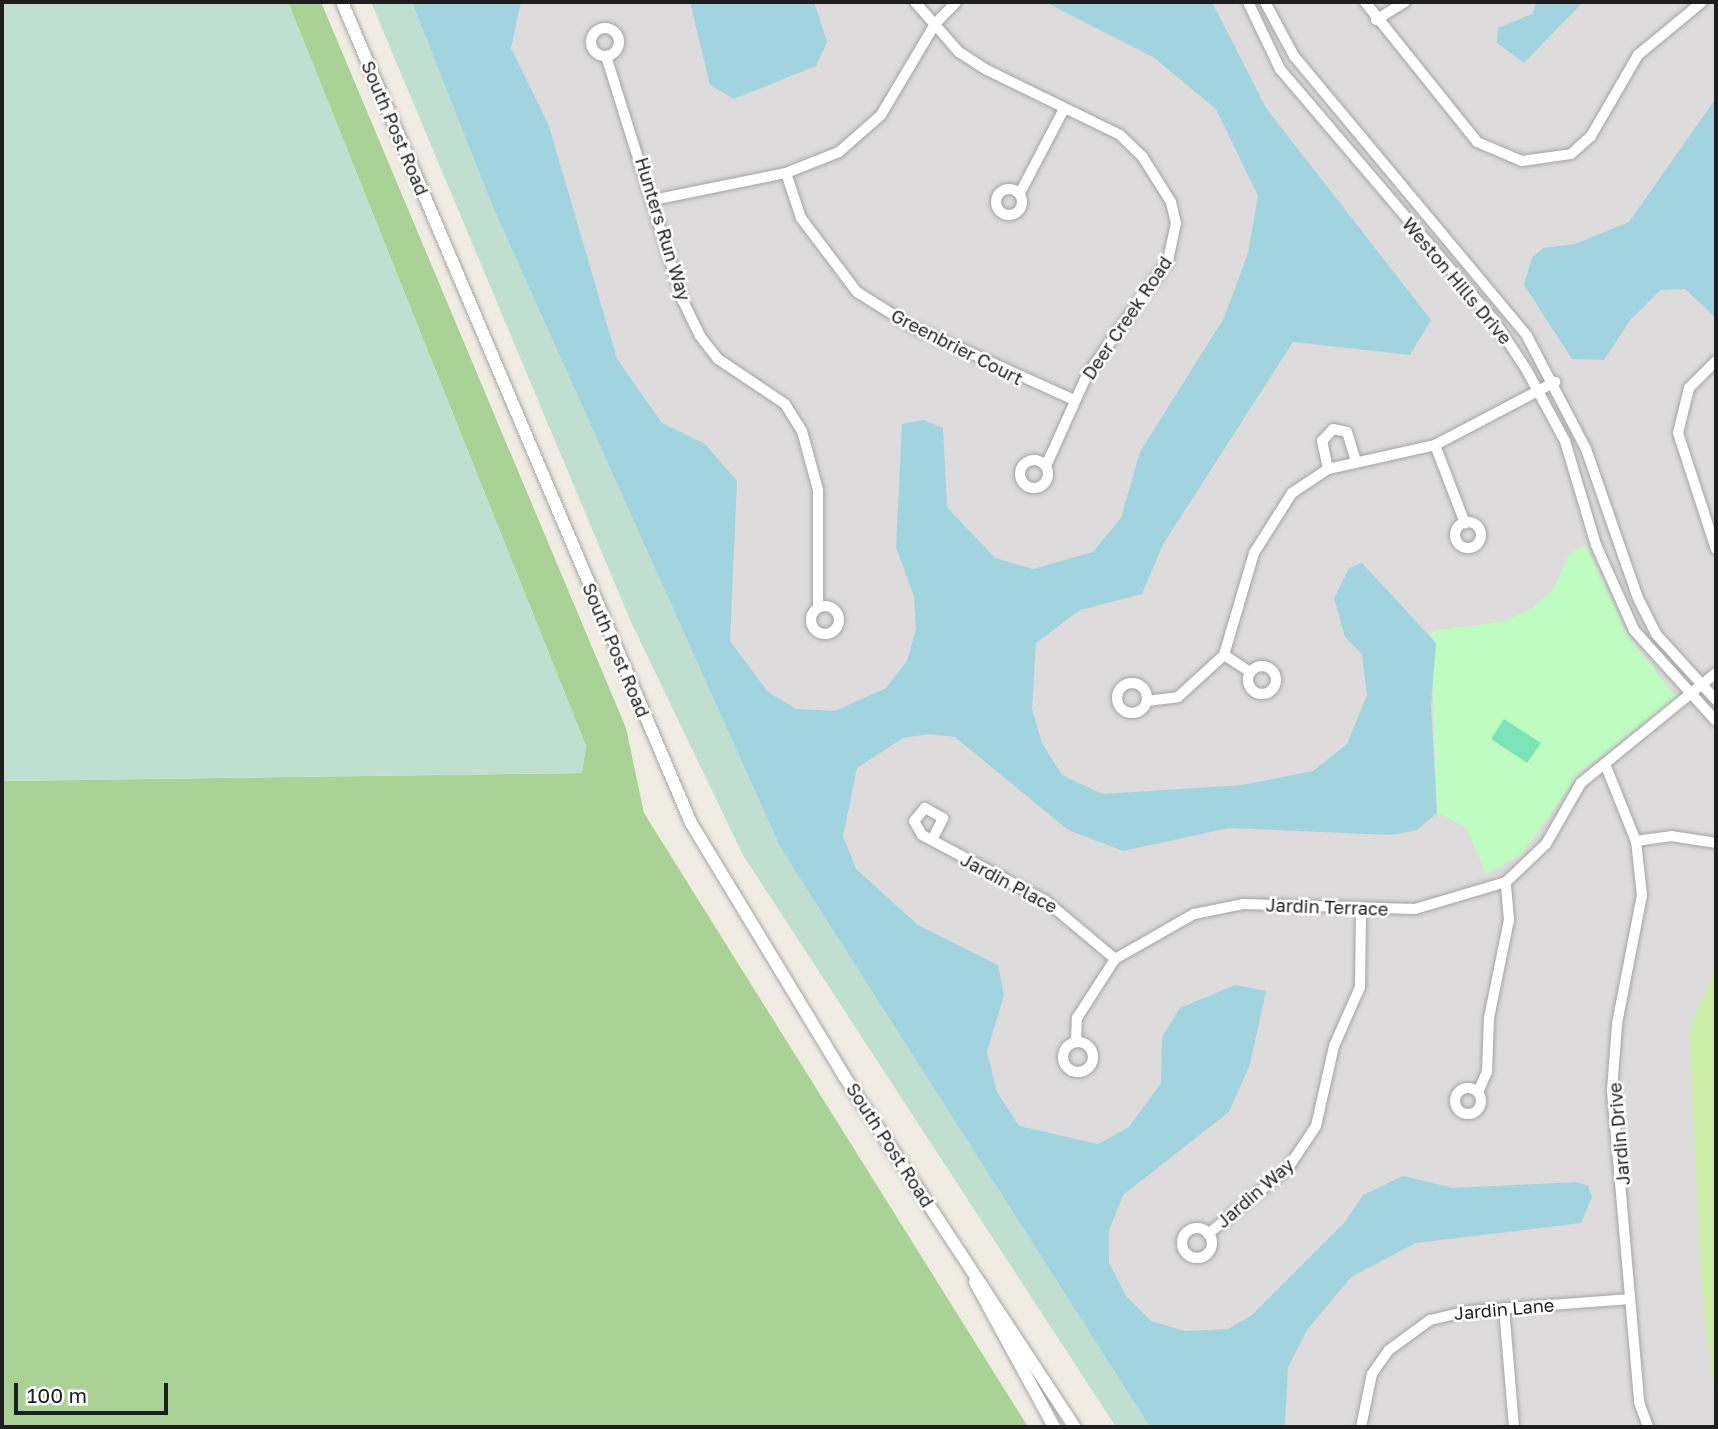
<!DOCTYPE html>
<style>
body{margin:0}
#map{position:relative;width:1718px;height:1429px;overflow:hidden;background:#f0ece4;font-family:"Golos Text",sans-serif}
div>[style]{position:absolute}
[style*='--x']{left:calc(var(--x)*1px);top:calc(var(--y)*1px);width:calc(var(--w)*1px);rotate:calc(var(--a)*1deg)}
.residential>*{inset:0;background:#dddbdb}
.grass>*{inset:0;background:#cceda7}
.forest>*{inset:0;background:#aad296}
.wetland>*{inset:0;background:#c0dfd0}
.park>*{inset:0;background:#bffcc2}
.pitch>*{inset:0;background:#7de3b9}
.water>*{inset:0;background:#a2d4e0}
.roads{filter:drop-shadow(0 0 2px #a5a5a5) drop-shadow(0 0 2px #a5a5a5)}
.minor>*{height:10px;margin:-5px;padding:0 5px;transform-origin:5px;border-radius:5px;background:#fff}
.minor>.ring{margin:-5px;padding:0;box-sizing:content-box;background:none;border:10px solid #fff;border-radius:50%}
.tertiary>*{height:12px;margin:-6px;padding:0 6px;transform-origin:6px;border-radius:6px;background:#fff}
span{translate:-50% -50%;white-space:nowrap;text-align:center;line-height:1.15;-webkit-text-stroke:5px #fff;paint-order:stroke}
.street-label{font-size:18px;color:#1e1e1e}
.frame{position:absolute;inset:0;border:4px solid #1e1e1e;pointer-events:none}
.scale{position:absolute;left:14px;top:1383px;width:154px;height:32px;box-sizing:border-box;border:4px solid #1e1e1e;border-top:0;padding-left:9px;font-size:21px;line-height:24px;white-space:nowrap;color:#1e1e1e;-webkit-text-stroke:5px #fff;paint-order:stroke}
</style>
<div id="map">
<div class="residential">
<i style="clip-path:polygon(412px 2px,1716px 2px,1716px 1427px,1150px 1427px,780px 847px)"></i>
</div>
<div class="grass">
<i style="clip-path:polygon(1716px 966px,1716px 1413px,1702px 1292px,1689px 1031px)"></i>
</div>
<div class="forest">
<i style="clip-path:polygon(288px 2px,321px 2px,626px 728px,644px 813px,1028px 1427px,2px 1427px,2px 781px,582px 773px,586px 746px)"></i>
</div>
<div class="wetland">
<i style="clip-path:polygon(2px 2px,288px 2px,586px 746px,582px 773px,2px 781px)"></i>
<i style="clip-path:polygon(371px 2px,412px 2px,490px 198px,780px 847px,1150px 1427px,1116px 1427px,743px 855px,631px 622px)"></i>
</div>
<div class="park">
<i style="clip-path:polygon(1586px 545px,1628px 636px,1677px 698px,1580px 772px,1521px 855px,1486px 874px,1466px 827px,1437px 813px,1431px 631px,1502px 622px,1533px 608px,1553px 590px,1570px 552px)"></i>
</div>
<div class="pitch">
<i style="clip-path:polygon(1504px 719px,1541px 743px,1527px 763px,1491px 739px)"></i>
</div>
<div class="water">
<i style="clip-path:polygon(412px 2px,521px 2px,511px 48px,549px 126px,617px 359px,662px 423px,705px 444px,737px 481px,730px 641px,768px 692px,796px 709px,835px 711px,886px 688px,907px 661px,916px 629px,914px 596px,896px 548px,902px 424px,924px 420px,943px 428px,947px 507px,995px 558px,1033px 569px,1093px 552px,1121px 518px,1140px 452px,1224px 318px,1248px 253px,1258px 196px,1216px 109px,1153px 57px,1045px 2px,1212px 2px,1266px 108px,1431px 320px,1410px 355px,1293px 342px,1162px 546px,1142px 594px,1080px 610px,1036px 643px,1032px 709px,1042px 743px,1062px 775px,1102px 794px,1243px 785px,1313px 771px,1347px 744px,1367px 695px,1362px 654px,1345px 637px,1334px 598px,1349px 568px,1362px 563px,1436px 643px,1431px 705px,1437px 813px,1417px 830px,1391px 835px,1229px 828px,1123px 851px,1068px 830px,955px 737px,929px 734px,903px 738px,857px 768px,843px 836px,856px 869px,918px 925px,998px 965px,1004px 995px,987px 1052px,997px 1092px,1019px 1126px,1098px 1144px,1129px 1127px,1161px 1083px,1162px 1037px,1180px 1008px,1235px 985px,1266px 991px,1250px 1064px,1229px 1112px,1123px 1195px,1109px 1230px,1109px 1263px,1126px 1296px,1151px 1321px,1185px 1331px,1228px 1329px,1252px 1315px,1345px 1222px,1363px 1195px,1403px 1176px,1453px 1188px,1578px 1182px,1588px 1186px,1592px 1197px,1581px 1223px,1416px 1243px,1351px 1277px,1307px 1330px,1288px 1367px,1285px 1427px,1150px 1427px,780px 847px,491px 202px)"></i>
<i style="clip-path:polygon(690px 2px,814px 2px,827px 42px,816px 66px,734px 99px,710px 85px)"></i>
<i style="clip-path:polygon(1536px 2px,1583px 2px,1524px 63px,1497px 43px,1498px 28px,1533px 14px)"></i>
<i style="clip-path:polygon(1716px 98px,1716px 318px,1685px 289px,1661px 290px,1631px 319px,1604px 360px,1572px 359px,1524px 285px,1532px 258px,1543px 248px,1575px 244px,1629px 222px)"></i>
</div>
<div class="roads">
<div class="minor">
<i style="--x:915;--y:2;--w:67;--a:48.7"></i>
<i style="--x:959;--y:52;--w:33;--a:33"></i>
<i style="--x:987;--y:70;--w:148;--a:26"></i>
<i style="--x:1120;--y:135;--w:30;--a:44"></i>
<i style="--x:1142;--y:156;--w:54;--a:57.8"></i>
<i style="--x:1171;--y:202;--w:22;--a:77"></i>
<i style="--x:1176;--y:223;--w:39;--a:102"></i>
<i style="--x:1168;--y:261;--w:140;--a:125.4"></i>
<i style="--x:1087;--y:375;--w:100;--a:114.3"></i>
<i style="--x:1248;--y:2;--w:74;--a:64.5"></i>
<i style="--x:1280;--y:69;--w:328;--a:49.6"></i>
<i style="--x:1493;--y:319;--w:60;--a:56.6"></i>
<i style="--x:1526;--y:369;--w:82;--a:61.6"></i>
<i style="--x:1565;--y:441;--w:109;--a:73.4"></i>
<i style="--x:1596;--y:545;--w:93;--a:65.9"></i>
<i style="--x:1634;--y:630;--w:122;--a:48"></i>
<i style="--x:1265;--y:2;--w:61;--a:61.8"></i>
<i style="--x:1294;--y:56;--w:364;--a:50.2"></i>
<i style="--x:1527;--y:336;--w:127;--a:62.4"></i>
<i style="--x:1586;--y:449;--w:158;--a:70.8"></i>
<i style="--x:1638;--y:598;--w:40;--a:63.4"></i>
<i style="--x:1656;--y:634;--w:89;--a:47.7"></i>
<i style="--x:1365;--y:2;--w:179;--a:51.3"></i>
<i style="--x:1477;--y:142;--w:49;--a:22.9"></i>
<i style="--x:1522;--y:161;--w:49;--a:-8.1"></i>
<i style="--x:1571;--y:154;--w:27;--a:-42"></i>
<i style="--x:1591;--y:136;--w:94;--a:-59.9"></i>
<i style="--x:1638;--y:55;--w:83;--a:-39.6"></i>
<i style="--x:1376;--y:20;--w:34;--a:-32"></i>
<i class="ring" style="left:591px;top:28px;width:18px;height:18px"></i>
<i style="--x:606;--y:56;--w:257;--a:72.6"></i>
<i style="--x:683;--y:301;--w:39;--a:64"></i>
<i style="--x:700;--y:336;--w:29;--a:52"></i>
<i style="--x:718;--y:359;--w:81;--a:33.9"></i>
<i style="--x:785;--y:404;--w:32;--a:58"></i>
<i style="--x:802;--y:431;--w:61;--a:74.8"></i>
<i style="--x:818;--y:490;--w:117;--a:90"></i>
<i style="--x:786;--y:173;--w:47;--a:71.6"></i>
<i style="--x:801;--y:218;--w:93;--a:52.9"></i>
<i style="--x:857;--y:292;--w:64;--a:32.2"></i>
<i style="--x:911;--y:326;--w:179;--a:24.4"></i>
<i class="ring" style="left:996px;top:189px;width:16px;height:16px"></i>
<i style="--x:1020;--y:193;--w:95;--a:-62.4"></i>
<i style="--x:653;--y:200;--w:136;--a:-11.5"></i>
<i style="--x:786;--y:173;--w:57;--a:-21.6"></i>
<i style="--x:839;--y:152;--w:56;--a:-41.4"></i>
<i style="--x:881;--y:115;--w:106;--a:-59.3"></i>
<i style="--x:935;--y:24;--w:30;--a:-46"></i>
<i style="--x:1716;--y:361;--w:38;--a:135"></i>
<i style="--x:1689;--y:388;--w:46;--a:103.7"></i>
<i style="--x:1678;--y:433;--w:122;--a:71.9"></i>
<i style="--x:1435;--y:445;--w:84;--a:69"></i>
<i class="ring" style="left:1020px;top:460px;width:18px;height:18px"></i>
<i style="--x:1328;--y:469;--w:29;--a:-102"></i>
<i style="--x:1322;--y:441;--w:16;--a:-47"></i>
<i style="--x:1333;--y:429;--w:14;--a:12"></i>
<i style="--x:1347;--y:432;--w:30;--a:73"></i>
<i class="ring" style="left:1455px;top:522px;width:16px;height:16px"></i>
<i class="ring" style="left:811px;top:606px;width:18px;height:18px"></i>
<i style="--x:1224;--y:655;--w:31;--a:33"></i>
<i class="ring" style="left:1248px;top:666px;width:18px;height:18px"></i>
<i class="ring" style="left:1117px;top:683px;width:20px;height:20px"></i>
<i style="--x:1147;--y:701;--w:31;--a:-7"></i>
<i style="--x:1178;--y:697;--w:62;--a:-42.4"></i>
<i style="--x:1224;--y:655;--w:106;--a:-73.6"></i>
<i style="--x:1254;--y:553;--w:71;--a:-57.7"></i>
<i style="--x:1292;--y:493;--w:43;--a:-33.7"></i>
<i style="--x:1328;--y:469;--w:110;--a:-12.6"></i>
<i style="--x:1435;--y:445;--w:136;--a:-27.7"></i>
<i style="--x:1605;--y:764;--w:83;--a:68.1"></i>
<i style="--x:1636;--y:841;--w:54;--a:83.7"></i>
<i style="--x:1642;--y:895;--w:131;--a:101"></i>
<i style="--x:1617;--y:1024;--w:67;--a:94.3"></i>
<i style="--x:1612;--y:1091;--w:312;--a:85"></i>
<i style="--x:1639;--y:1402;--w:27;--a:70"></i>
<i style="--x:934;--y:836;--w:20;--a:-63"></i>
<i style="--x:943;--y:818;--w:21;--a:-151"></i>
<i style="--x:925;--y:808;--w:17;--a:130"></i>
<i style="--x:914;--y:821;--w:16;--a:60"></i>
<i style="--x:922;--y:835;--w:140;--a:28"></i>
<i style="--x:1046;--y:901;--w:90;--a:40"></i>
<i style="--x:1636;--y:841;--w:35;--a:-8"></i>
<i style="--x:1671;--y:836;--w:46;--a:8.8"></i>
<i style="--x:1076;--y:1042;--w:24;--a:-88"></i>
<i style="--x:1077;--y:1018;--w:70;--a:-57.2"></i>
<i style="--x:1115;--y:959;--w:91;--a:-29.7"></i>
<i style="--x:1194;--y:914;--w:50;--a:-11.5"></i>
<i style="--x:1243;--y:904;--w:172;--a:1.7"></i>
<i style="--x:1415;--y:909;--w:95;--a:-16.5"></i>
<i style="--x:1506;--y:882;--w:55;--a:-43.5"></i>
<i style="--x:1546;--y:844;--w:70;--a:-60.2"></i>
<i style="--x:1581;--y:783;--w:174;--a:-39.2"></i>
<i class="ring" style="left:1063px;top:1042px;width:20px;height:20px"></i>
<i class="ring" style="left:1455px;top:1088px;width:16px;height:16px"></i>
<i style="--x:1478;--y:1092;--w:22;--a:-66"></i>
<i style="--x:1487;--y:1072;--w:54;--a:-87.9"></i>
<i style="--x:1489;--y:1018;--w:100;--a:-78.5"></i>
<i style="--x:1509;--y:920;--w:38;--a:-95"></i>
<i class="ring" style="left:1182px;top:1228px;width:20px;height:20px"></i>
<i style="--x:1208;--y:1234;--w:104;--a:-39.5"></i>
<i style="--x:1288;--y:1168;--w:50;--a:-56.3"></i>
<i style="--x:1316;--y:1126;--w:82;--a:-77.3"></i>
<i style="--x:1334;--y:1046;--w:64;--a:-66.2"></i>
<i style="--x:1360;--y:987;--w:76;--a:-89.2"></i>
<i style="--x:1504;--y:1308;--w:119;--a:85.2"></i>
<i style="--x:1361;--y:1427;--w:54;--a:-78.3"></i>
<i style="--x:1372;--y:1374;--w:29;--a:-55"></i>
<i style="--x:1389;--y:1350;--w:51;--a:-36.2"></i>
<i style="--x:1430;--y:1320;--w:39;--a:-13"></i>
<i style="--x:1468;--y:1311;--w:162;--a:-4.2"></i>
</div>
<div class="tertiary">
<i style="--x:342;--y:2;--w:892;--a:66.97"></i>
<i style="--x:691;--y:823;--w:296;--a:58.8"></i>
<i style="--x:844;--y:1076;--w:420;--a:56.7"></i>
<i style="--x:975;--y:1282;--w:165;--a:61.4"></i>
</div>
</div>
<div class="street-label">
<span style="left:395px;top:128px;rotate:67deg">South Post Road</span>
<span style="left:663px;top:229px;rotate:73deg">Hunters Run Way</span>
<span style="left:1457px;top:281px;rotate:50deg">Weston Hills Drive</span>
<span style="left:1127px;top:318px;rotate:-56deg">Deer Creek Road</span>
<span style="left:957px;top:347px;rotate:27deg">Greenbrier Court</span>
<span style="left:616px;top:650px;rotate:67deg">South Post Road</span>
<span style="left:1009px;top:883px;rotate:28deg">Jardin Place</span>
<span style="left:1327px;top:907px;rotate:2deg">Jardin Terrace</span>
<span style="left:1619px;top:1134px;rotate:-95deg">Jardin Drive</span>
<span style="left:890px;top:1145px;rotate:57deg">South Post Road</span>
<span style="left:1255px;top:1193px;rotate:-41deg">Jardin Way</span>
<span style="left:1504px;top:1309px;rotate:-5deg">Jardin Lane</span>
</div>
<div class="frame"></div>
<div class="scale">100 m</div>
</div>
